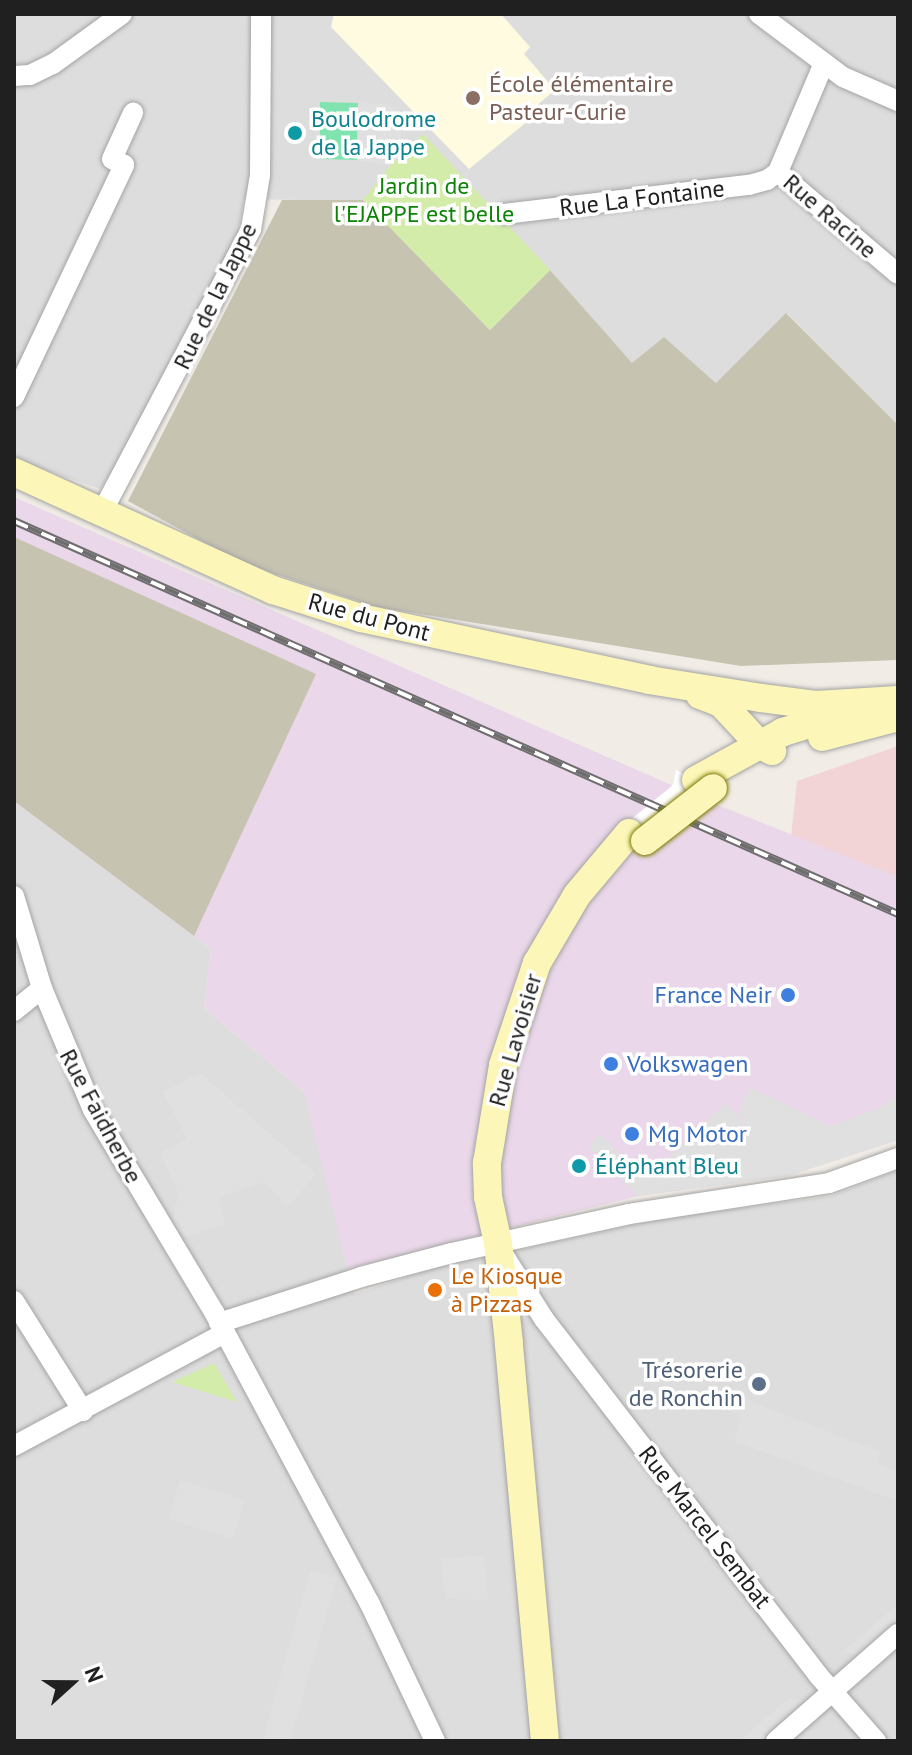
<!DOCTYPE html>
<meta charset="utf-8">
<style>
body{margin:0}
#map{position:relative;width:912px;height:1755px;overflow:hidden;background:#f1ece6;font-family:"PT Sans",sans-serif}
div>[style]{position:absolute}
[style*='--x']{left:calc(var(--x)*1px);top:calc(var(--y)*1px);width:calc(var(--w)*1px);rotate:calc(var(--a)*1deg)}
.residential>*{inset:0;background:#dedddd}
.commercial>*{inset:0;background:#f2d4d7}
.industrial>*{inset:0;background:#ead7e9}
.education>*{inset:0;background:#fffbe0}
.construction>*{inset:0;background:#c6c3b1}
.grass>*{inset:0;background:#d3ecaa}
.pitch>*{inset:0;background:#81e3b0}
.parking>*{inset:0;background:#e0e0e0}
.pier>*{inset:0;background:#fff}
.roads{filter:drop-shadow(0 0 2px #a4a4a4) drop-shadow(0 0 2px #a4a4a4)}
.minor>*{height:20px;margin:-10px;padding:0 10px;transform-origin:10px;border-radius:10px;background:#fff}
.secondary>*{height:28px;margin:-14px;padding:0 14px;transform-origin:14px;border-radius:14px;background:#fcf7b8}
.rail>*{height:8px;margin-top:-4px;transform-origin:0;background:repeating-linear-gradient(90deg,#fff 0 15px,#6e6e6e 0 30px);box-sizing:border-box;border-block:2px solid #6e6e6e}
.bridges{filter:drop-shadow(0 0 2px #7d7a00) drop-shadow(0 0 2px #7d7a00)}
.secondary-bridge>*{height:28px;margin:-14px;padding:0 14px;transform-origin:14px;border-radius:14px;background:#fcf7b8}
.dots>*{width:22px;height:22px;translate:-50% -50%;box-sizing:border-box;border:4px solid #fff;border-radius:50%}
span{translate:-50% -50%;white-space:nowrap;text-align:center;line-height:1.15;-webkit-text-stroke:7px #fff;paint-order:stroke}
.education-label{font-size:24px;color:#785e54}
.left{translate:0 -50%;text-align:left}
.culture-label{font-size:24px;color:#0d838f}
.park-label{font-size:24px;color:#0d8407}
.street-label{font-size:24px;color:#202020}
.shop-label{font-size:24px;color:#366cbe}
.right{translate:-100% -50%;text-align:right}
.food-label{font-size:24px;color:#c56008}
.service-label{font-size:24px;color:#4e5e75}
.frame{position:absolute;inset:0;border:16px solid #202020;pointer-events:none}
.north{position:absolute;left:32px;top:1643px;width:80px;height:80px;-webkit-text-stroke:6px #fff;paint-order:stroke;rotate:69deg;font-size:22px;font-weight:700;line-height:32px;text-align:center;color:#202020}
.north::after{content:'';display:block;margin:auto;width:28px;height:36px;background:#202020;clip-path:polygon(50% 0,100% 100%,50% 72%,0 100%)}
</style>
<div id="map">
<div class="residential">
<i style="clip-path:polygon(14px 14px,898px 14px,898px 425px,787px 313px,716px 383px,664px 337px,632px 364px,550px 270px,490px 330px,363px 201px,244px 199px,236px 244px,117px 465px,100px 489px,14px 459px)"></i>
<i style="clip-path:polygon(14px 801px,211px 949px,204px 1008px,305px 1093px,354px 1294px,435px 1268px,665px 1218px,831px 1196px,898px 1170px,898px 1741px,14px 1741px)"></i>
</div>
<div class="commercial">
<i style="clip-path:polygon(898px 746px,898px 877px,791px 837px,797px 781px)"></i>
</div>
<div class="industrial">
<i style="clip-path:polygon(14px 497px,710px 802px,898px 877px,898px 1140px,788px 1176px,638px 1196px,347px 1269px,305px 1093px,204px 1008px,211px 949px,14px 801px)"></i>
</div>
<div class="education">
<i style="clip-path:polygon(334px 14px,501px 14px,530px 47px,524px 54px,555px 90px,536px 106px,540px 111px,469px 169px,331px 27px)"></i>
</div>
<div class="construction">
<i style="clip-path:polygon(282px 200px,363px 200px,490px 330px,550px 270px,632px 363px,664px 337px,716px 383px,786px 313px,898px 425px,898px 660px,741px 666px,377px 607px,244px 564px,128px 501px)"></i>
<i style="clip-path:polygon(14px 537px,316px 674px,194px 936px,14px 801px)"></i>
</div>
<div class="grass">
<i style="clip-path:polygon(423px 134px,550px 270px,490px 330px,363px 200px,390px 166px)"></i>
<i style="clip-path:polygon(214px 1363px,237px 1402px,172px 1382px)"></i>
</div>
<div class="pitch">
<i style="clip-path:polygon(320px 102px,358px 103px,357px 160px,320px 159px)"></i>
</div>
<div class="parking">
<i style="clip-path:polygon(358px 103px,386px 104px,400px 111px,401px 155px,390px 166px,357px 160px)"></i>
<i style="clip-path:polygon(200px 1073px,316px 1174px,288px 1207px,264px 1182px,218px 1198px,225px 1224px,181px 1238px,172px 1221px,179px 1194px,160px 1153px,187px 1139px,163px 1092px)"></i>
<i style="clip-path:polygon(750px 1087px,831px 1126px,877px 1109px,898px 1095px,898px 1140px,788px 1176px,638px 1196px,589px 1146px,600px 1134px,645px 1180px,726px 1103px,758px 1141px,738px 1114px)"></i>
<i style="clip-path:polygon(729px 1393px,880px 1452px,879px 1464px,898px 1472px,898px 1501px,734px 1441px,742px 1415px,726px 1410px)"></i>
<i style="clip-path:polygon(180px 1480px,245px 1500px,233px 1539px,168px 1519px)"></i>
<i style="clip-path:polygon(484px 1555px,488px 1600px,445px 1599px,441px 1559px)"></i>
<i style="clip-path:polygon(310px 1571px,337px 1578px,290px 1741px,262px 1741px)"></i>
<i style="clip-path:polygon(898px 1604px,898px 1621px,858px 1655px,843px 1652px)"></i>
<i style="clip-path:polygon(790px 1698px,806px 1702px,760px 1741px,739px 1741px)"></i>
</div>
<div class="pier">
<i style="clip-path:polygon(676px 770px,725px 794px,660px 844px,660px 849px,617px 827px,623px 826px,673px 785px)"></i>
</div>
<div class="roads">
<div class="minor">
<i style="--x:759;--y:14;--w:105;--a:36.9"></i>
<i style="--x:843;--y:77;--w:60;--a:23.6"></i>
<i style="--x:824;--y:63;--w:118;--a:112.9"></i>
<i style="--x:778;--y:172;--w:157;--a:40.4"></i>
<i style="--x:14;--y:76;--w:16;--a:-4"></i>
<i style="--x:30;--y:75;--w:25;--a:-26"></i>
<i style="--x:53;--y:64;--w:85;--a:-35.9"></i>
<i style="--x:504;--y:214;--w:247;--a:-6.8"></i>
<i style="--x:749;--y:185;--w:19;--a:-16"></i>
<i style="--x:767;--y:180;--w:14;--a:-36"></i>
<i style="--x:14;--y:397;--w:257;--a:-64.6"></i>
<i style="--x:124;--y:165;--w:13;--a:-153"></i>
<i style="--x:112;--y:159;--w:51;--a:-65.5"></i>
<i style="--x:102;--y:512;--w:320;--a:-62.2"></i>
<i style="--x:251;--y:229;--w:55;--a:-80.5"></i>
<i style="--x:260;--y:175;--w:161;--a:-89.6"></i>
<i style="--x:14;--y:896;--w:96;--a:73.1"></i>
<i style="--x:42;--y:988;--w:132;--a:67.3"></i>
<i style="--x:93;--y:1110;--w:235;--a:59.1"></i>
<i style="--x:214;--y:1312;--w:331;--a:61.9"></i>
<i style="--x:370;--y:1604;--w:152;--a:64.6"></i>
<i style="--x:14;--y:1011;--w:36;--a:-39"></i>
<i style="--x:503;--y:1254;--w:77;--a:57.8"></i>
<i style="--x:544;--y:1319;--w:449;--a:52.4"></i>
<i style="--x:818;--y:1675;--w:88;--a:48.7"></i>
<i style="--x:14;--y:1301;--w:130;--a:57.9"></i>
<i style="--x:219;--y:1323;--w:149;--a:-17.9"></i>
<i style="--x:361;--y:1277;--w:94;--a:-14.8"></i>
<i style="--x:452;--y:1253;--w:181;--a:-12.4"></i>
<i style="--x:629;--y:1214;--w:202;--a:-8.8"></i>
<i style="--x:829;--y:1183;--w:73;--a:-19.9"></i>
<i style="--x:14;--y:1446;--w:237;--a:-28.2"></i>
<i style="--x:776;--y:1741;--w:162;--a:-41.3"></i>
</div>
<div class="secondary">
<i style="--x:14;--y:472;--w:285;--a:24.5"></i>
<i style="--x:273;--y:590;--w:92;--a:17.7"></i>
<i style="--x:361;--y:618;--w:295;--a:12.1"></i>
<i style="--x:649;--y:680;--w:113;--a:9.1"></i>
<i style="--x:761;--y:698;--w:55;--a:7.3"></i>
<i style="--x:816;--y:705;--w:82;--a:-3.5"></i>
<i style="--x:700;--y:695;--w:22;--a:21"></i>
<i style="--x:721;--y:703;--w:56;--a:47.2"></i>
<i style="--x:759;--y:744;--w:15;--a:28"></i>
<i style="--x:822;--y:737;--w:79;--a:-14.7"></i>
<i style="--x:696;--y:780;--w:99;--a:-28.9"></i>
<i style="--x:783;--y:732;--w:62;--a:-17"></i>
<i style="--x:545;--y:1741;--w:400;--a:-95.2"></i>
<i style="--x:509;--y:1343;--w:101;--a:-96.3"></i>
<i style="--x:498;--y:1243;--w:47;--a:-102.3"></i>
<i style="--x:488;--y:1197;--w:34;--a:-92"></i>
<i style="--x:487;--y:1163;--w:99;--a:-80.7"></i>
<i style="--x:503;--y:1065;--w:108;--a:-71.6"></i>
<i style="--x:537;--y:963;--w:79;--a:-59.5"></i>
<i style="--x:577;--y:895;--w:81;--a:-50"></i>
</div>
</div>
<div class="rail">
<i style="--x:14;--y:521;--w:967;--a:23.97"></i>
</div>
<div class="bridges">
<div class="secondary-bridge">
<i style="--x:645;--y:841;--w:86;--a:-37.9"></i>
</div>
</div>
<div class="dots">
<i style="left:473px;top:98px;background:#8d6e63"></i>
<i style="left:295px;top:133px;background:#0f9aa8"></i>
<i style="left:788px;top:995px;background:#3f7fe0"></i>
<i style="left:611px;top:1064px;background:#3f7fe0"></i>
<i style="left:632px;top:1134px;background:#3f7fe0"></i>
<i style="left:579px;top:1166px;background:#0f9aa8"></i>
<i style="left:435px;top:1290px;background:#e8710a"></i>
<i style="left:759px;top:1384px;background:#5c6f8a"></i>
</div>
<div class="education-label">
<span class="left" style="left:489px;top:98px">École élémentaire<br>Pasteur-Curie</span>
</div>
<div class="culture-label">
<span class="left" style="left:311px;top:133px">Boulodrome<br>de la Jappe</span>
<span class="left" style="left:595px;top:1166px">Éléphant Bleu</span>
</div>
<div class="park-label">
<span style="left:424px;top:200px">Jardin de<br>l'EJAPPE est belle</span>
</div>
<div class="street-label">
<span style="left:642px;top:198px;rotate:-7deg">Rue La Fontaine</span>
<span style="left:830px;top:216px;rotate:41deg">Rue Racine</span>
<span style="left:215px;top:296px;rotate:-64deg">Rue de la Jappe</span>
<span style="left:369px;top:617px;rotate:15deg">Rue du Pont</span>
<span style="left:515px;top:1040px;rotate:-74deg">Rue Lavoisier</span>
<span style="left:101px;top:1116px;rotate:62deg">Rue Faidherbe</span>
<span style="left:705px;top:1527px;rotate:52deg">Rue Marcel Sembat</span>
</div>
<div class="shop-label">
<span class="right" style="left:772px;top:995px">France Neir</span>
<span class="left" style="left:627px;top:1064px">Volkswagen</span>
<span class="left" style="left:648px;top:1134px">Mg Motor</span>
</div>
<div class="food-label">
<span class="left" style="left:451px;top:1290px">Le Kiosque<br>à Pizzas</span>
</div>
<div class="service-label">
<span class="right" style="left:743px;top:1384px">Trésorerie<br>de Ronchin</span>
</div>
<div class="frame"></div>
<div class="north">N</div>
</div>
